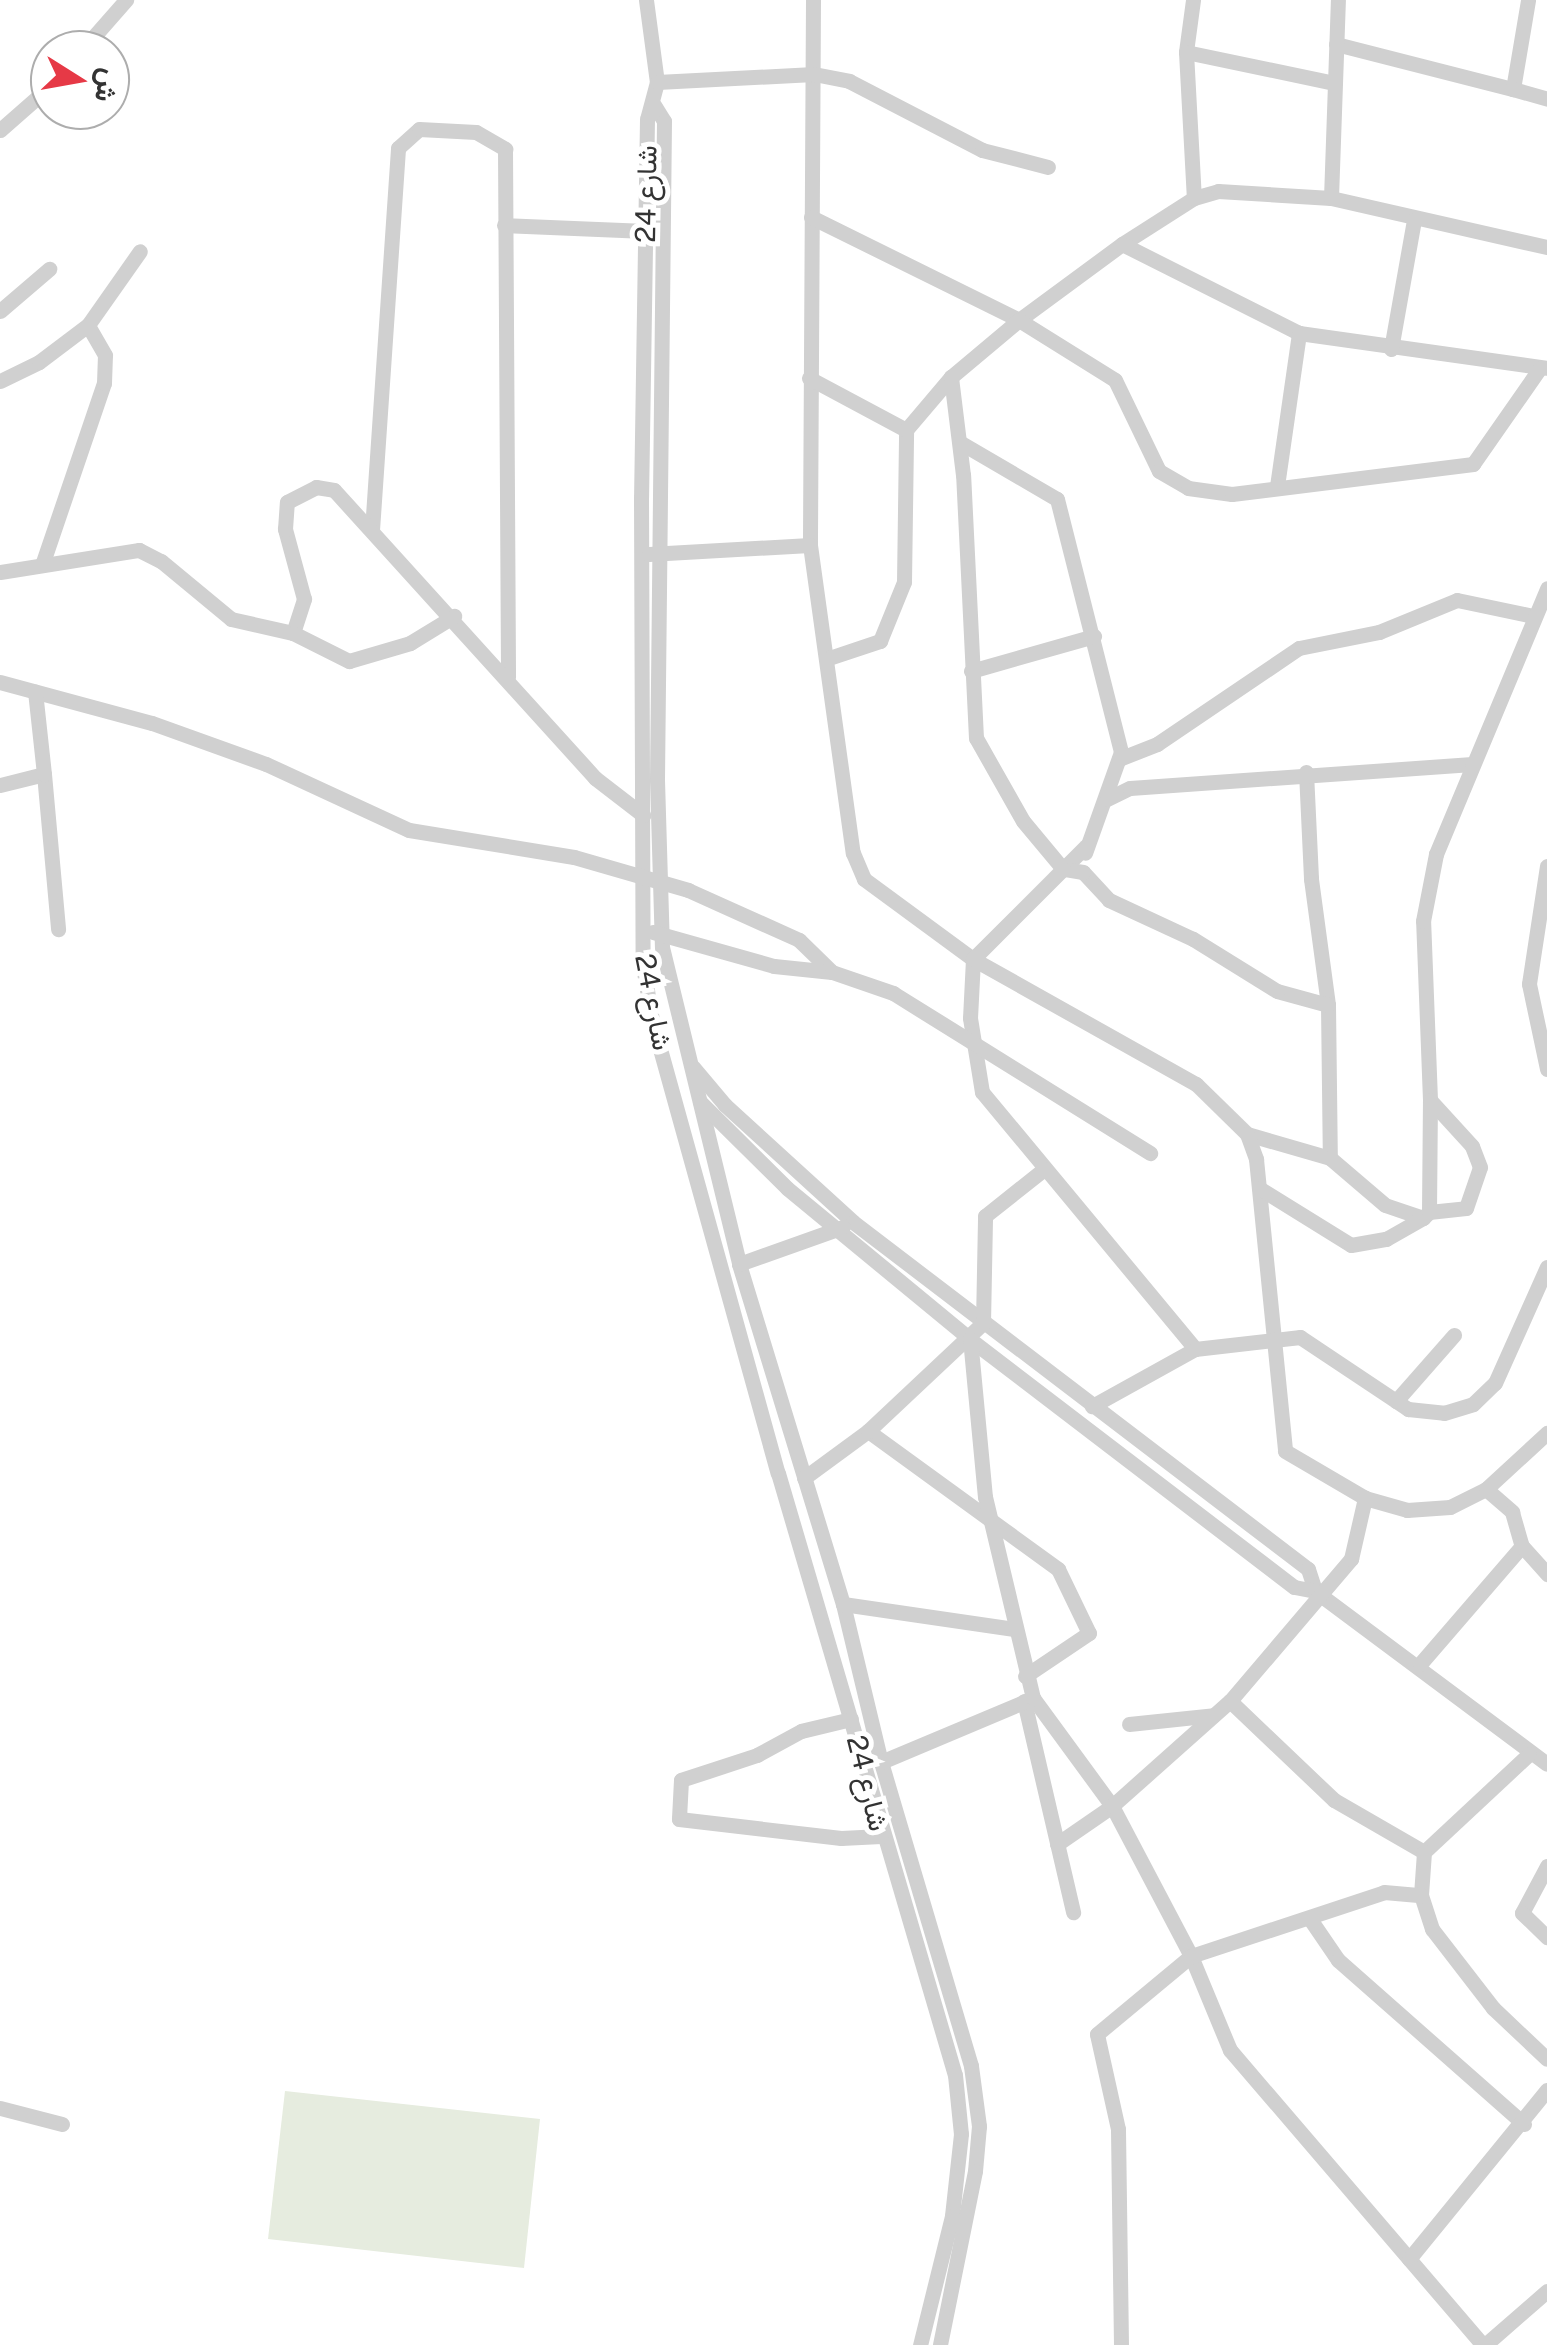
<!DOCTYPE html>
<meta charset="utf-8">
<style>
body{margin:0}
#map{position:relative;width:1547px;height:2345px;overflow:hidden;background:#fff;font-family:"Public Sans",Vazirmatn,sans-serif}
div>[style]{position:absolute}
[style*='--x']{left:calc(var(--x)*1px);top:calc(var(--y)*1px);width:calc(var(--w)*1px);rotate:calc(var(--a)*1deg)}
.green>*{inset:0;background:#e6ecdf}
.minor>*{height:15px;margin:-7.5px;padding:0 7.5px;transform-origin:7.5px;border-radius:7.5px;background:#d0d0d0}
span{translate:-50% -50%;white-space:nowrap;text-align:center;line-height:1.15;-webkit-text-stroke:10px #fff;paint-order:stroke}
.street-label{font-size:28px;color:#333}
.north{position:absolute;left:30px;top:30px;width:100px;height:100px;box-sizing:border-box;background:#fff;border:2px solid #adadad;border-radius:50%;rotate:101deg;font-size:28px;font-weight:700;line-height:40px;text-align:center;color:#333}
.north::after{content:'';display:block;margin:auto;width:35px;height:45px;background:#e63946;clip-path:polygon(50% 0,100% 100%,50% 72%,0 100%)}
</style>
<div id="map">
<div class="green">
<i style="clip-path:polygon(285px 2091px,540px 2119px,524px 2268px,268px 2239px)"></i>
</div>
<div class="minor">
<i style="--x:646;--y:0;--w:83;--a:82.4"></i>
<i style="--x:657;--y:82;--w:38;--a:105"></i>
<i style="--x:647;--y:119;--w:379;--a:90.9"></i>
<i style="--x:641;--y:498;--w:468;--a:89.8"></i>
<i style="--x:643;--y:966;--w:55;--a:80.5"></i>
<i style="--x:652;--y:1020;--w:470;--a:74.5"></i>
<i style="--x:778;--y:1473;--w:627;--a:73.62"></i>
<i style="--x:955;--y:2075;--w:59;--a:84.2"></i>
<i style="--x:961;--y:2134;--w:82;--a:96.3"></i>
<i style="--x:952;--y:2216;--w:133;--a:103.9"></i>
<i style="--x:813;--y:0;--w:545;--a:90.32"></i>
<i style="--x:810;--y:545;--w:311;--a:82.1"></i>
<i style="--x:853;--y:853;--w:28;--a:67"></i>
<i style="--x:864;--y:879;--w:135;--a:36.3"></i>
<i style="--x:973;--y:959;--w:59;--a:92.9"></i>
<i style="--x:970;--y:1018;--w:75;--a:80.8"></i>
<i style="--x:982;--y:1092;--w:334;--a:50.3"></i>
<i style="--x:1195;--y:1349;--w:118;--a:151"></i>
<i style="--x:1193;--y:0;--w:52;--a:97.7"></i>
<i style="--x:1186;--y:52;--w:146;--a:86.9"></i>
<i style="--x:1336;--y:44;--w:183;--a:14.3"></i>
<i style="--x:1513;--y:89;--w:90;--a:-80.4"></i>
<i style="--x:82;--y:50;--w:67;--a:-48.7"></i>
<i style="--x:1186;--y:52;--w:152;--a:11.8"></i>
<i style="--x:657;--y:82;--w:157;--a:-2.9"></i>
<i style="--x:814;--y:74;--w:36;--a:11"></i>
<i style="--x:849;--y:81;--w:150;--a:27.4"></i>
<i style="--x:982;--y:150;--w:68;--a:14.4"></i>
<i style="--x:1513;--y:89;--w:35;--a:16"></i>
<i style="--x:654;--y:105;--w:19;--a:58"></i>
<i style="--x:664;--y:121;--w:659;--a:90.61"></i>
<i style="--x:657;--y:780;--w:167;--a:88.3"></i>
<i style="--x:662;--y:947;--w:326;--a:76.3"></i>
<i style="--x:739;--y:1264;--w:356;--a:73"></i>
<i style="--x:843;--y:1604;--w:163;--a:76.5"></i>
<i style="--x:881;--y:1762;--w:317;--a:73.5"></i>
<i style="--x:971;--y:2066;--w:61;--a:82.4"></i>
<i style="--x:979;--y:2126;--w:45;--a:95.1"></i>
<i style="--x:975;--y:2171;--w:177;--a:101.4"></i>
<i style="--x:0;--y:130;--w:67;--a:-41.3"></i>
<i style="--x:1331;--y:198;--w:198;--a:-88"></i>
<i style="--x:811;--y:217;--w:232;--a:26.3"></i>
<i style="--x:1019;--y:320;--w:128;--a:-36.4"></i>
<i style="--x:1122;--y:244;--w:85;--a:-32.6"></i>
<i style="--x:1194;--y:198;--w:25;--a:-16"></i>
<i style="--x:1218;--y:191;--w:113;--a:3.5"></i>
<i style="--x:1331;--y:198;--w:221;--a:12.8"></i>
<i style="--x:504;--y:225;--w:142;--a:2.4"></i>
<i style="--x:1122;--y:244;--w:198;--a:26.7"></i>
<i style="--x:1299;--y:333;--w:250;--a:8"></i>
<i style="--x:0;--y:311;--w:65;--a:-40.6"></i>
<i style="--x:1391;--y:349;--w:131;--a:-79.9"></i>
<i style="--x:809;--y:378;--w:110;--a:28.2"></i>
<i style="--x:0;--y:381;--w:43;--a:-26"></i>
<i style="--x:39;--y:362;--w:61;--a:-37.1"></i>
<i style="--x:88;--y:325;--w:90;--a:-54.9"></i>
<i style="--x:961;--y:443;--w:111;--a:30.3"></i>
<i style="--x:1057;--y:499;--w:261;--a:75.8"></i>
<i style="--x:1121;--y:752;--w:107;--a:109.6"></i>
<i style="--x:1277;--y:486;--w:155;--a:-81.8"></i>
<i style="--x:372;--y:530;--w:383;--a:-86.1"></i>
<i style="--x:398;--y:148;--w:28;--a:-42"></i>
<i style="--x:419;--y:129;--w:57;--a:3"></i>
<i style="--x:476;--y:132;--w:34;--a:30"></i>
<i style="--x:505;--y:149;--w:528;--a:89.67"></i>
<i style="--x:649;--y:554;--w:161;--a:-3.2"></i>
<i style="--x:42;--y:565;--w:192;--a:-71.2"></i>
<i style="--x:104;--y:383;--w:28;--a:-88"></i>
<i style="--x:105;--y:355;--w:34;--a:-120"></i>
<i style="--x:0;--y:572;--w:141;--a:-9"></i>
<i style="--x:139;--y:550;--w:25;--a:27"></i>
<i style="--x:161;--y:561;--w:91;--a:39.6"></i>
<i style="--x:231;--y:619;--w:64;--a:12.7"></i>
<i style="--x:293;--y:633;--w:36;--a:-72"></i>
<i style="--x:304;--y:599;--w:73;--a:-105.2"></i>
<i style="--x:285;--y:529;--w:27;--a:-86"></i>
<i style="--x:287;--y:502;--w:33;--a:-27"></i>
<i style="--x:316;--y:487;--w:18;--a:9"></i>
<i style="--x:334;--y:490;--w:389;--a:47.8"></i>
<i style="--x:595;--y:778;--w:61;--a:37.6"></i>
<i style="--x:293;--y:633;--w:63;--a:26.6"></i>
<i style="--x:349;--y:661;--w:64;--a:-16.4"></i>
<i style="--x:410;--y:643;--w:52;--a:-31.5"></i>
<i style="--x:829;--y:658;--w:54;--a:-18.4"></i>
<i style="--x:880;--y:641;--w:64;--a:-67.9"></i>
<i style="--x:904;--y:582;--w:152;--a:-89.2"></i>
<i style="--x:906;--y:430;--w:70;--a:-49.7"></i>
<i style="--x:971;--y:671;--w:128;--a:-15.9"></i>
<i style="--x:0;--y:682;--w:157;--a:15.1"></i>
<i style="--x:152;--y:723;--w:121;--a:19.8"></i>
<i style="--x:266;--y:764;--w:157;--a:24.8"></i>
<i style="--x:409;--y:830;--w:167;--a:9.3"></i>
<i style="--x:574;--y:857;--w:119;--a:16.1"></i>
<i style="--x:688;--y:890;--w:122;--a:24.2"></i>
<i style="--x:799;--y:940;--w:46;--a:44.1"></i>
<i style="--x:1119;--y:759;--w:41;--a:-21.5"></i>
<i style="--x:1157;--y:744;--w:171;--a:-34.1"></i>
<i style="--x:1299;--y:648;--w:82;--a:-11.3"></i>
<i style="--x:1379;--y:632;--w:84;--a:-22.3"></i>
<i style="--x:1457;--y:600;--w:78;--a:11.9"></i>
<i style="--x:1306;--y:772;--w:107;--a:87.3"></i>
<i style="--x:1311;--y:879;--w:127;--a:82.3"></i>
<i style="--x:1328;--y:1005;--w:153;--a:89.3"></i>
<i style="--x:44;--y:774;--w:156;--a:84.8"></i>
<i style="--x:0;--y:785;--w:45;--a:-14"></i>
<i style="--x:44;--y:774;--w:83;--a:-96.2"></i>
<i style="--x:1107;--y:799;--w:25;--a:-26"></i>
<i style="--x:1130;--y:788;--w:343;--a:-4"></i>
<i style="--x:1086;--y:846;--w:160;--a:135"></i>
<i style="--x:973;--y:959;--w:256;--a:29.3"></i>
<i style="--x:1196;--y:1084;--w:71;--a:44.4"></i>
<i style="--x:1247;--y:1134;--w:86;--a:16.1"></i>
<i style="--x:1330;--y:1158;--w:72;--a:40.5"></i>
<i style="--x:1385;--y:1205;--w:40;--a:18.9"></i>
<i style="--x:1423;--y:1218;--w:8;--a:-45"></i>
<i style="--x:1429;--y:1212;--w:112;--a:-89.5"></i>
<i style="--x:1430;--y:1100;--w:179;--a:-92.2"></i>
<i style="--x:1423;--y:921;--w:68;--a:-79"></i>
<i style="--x:1436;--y:854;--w:288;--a:-67.3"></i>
<i style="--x:1547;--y:866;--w:119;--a:98.7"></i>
<i style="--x:1529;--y:984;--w:87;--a:78"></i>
<i style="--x:653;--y:932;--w:126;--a:15.7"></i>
<i style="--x:774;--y:966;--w:58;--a:5.9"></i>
<i style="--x:832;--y:972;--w:65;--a:19"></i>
<i style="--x:893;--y:993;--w:303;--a:31.9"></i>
<i style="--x:1328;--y:1005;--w:53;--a:-164.6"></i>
<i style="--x:1277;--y:991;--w:99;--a:-148.2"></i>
<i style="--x:1193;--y:939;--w:93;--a:-155.1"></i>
<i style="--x:1109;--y:900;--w:38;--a:-133"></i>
<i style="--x:1083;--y:872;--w:20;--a:-171"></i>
<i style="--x:1063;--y:869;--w:62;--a:-129.8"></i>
<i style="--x:1023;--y:821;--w:95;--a:-119.5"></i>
<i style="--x:976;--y:738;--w:263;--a:-92.8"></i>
<i style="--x:963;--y:475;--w:99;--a:-97"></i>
<i style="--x:951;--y:377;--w:89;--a:-40"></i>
<i style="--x:1019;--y:320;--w:113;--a:32"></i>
<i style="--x:1115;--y:380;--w:101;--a:64.2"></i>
<i style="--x:1159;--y:471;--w:34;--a:30"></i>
<i style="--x:1188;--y:488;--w:44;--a:7.8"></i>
<i style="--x:1232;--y:494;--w:243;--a:-7.1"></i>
<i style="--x:1473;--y:464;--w:117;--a:-55.1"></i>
<i style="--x:693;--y:1067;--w:50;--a:49.9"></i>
<i style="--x:725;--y:1105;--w:173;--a:42.4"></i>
<i style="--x:853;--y:1222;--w:572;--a:37.33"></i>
<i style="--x:1308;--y:1569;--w:23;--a:72"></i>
<i style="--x:1315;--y:1591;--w:21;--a:-169"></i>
<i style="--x:1294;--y:1587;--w:408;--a:-142.6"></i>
<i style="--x:970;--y:1339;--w:237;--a:-140.5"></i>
<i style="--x:787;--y:1188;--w:122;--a:-135.3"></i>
<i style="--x:1247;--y:1134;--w:27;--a:70"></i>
<i style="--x:1256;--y:1159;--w:293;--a:84.3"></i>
<i style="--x:1285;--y:1451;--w:93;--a:30.4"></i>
<i style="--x:1365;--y:1498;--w:44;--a:15.9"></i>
<i style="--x:1407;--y:1510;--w:43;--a:-4"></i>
<i style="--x:1450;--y:1507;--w:40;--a:-26.6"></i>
<i style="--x:1486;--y:1489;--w:83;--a:-42.6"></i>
<i style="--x:1259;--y:1188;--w:108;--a:31.8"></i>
<i style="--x:1351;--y:1245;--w:36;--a:-10"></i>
<i style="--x:1386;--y:1239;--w:43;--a:-29.6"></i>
<i style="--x:1429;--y:1212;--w:37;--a:-6"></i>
<i style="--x:1466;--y:1208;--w:43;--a:-71.1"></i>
<i style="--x:1480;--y:1167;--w:22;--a:-111"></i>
<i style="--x:1472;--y:1146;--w:62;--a:-132.4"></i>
<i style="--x:739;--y:1264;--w:110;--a:-19.6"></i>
<i style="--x:1195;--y:1349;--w:106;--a:-6.5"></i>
<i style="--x:1300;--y:1337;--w:130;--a:33.7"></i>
<i style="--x:1408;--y:1409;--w:36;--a:6"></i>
<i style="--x:1444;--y:1413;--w:30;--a:-17"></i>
<i style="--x:1473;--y:1404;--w:30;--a:-44"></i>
<i style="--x:1495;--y:1383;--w:127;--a:-65.9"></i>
<i style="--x:1396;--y:1401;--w:88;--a:-48.7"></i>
<i style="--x:868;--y:1431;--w:235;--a:36"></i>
<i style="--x:1058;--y:1569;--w:71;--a:64.2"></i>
<i style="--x:1089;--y:1633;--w:77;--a:146.1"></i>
<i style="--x:804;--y:1478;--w:79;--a:-36.3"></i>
<i style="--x:868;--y:1431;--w:158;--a:-43.2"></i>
<i style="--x:983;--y:1323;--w:107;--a:-88.9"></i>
<i style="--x:985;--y:1216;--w:75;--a:-38.5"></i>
<i style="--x:1486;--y:1489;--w:35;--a:41"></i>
<i style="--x:1512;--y:1512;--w:35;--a:74"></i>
<i style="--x:1315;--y:1591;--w:289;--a:36.7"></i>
<i style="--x:843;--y:1604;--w:173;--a:8.3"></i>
<i style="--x:1420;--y:1664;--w:156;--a:-49.2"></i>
<i style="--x:1522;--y:1546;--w:38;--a:48"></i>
<i style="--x:1033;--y:1698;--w:134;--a:53.8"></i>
<i style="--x:1112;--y:1806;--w:170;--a:62.2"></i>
<i style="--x:1191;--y:1956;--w:102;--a:67.5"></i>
<i style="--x:1230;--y:2050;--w:389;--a:49.4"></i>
<i style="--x:1024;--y:1701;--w:217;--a:76.9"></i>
<i style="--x:1230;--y:1701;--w:144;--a:43.6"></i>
<i style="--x:1334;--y:1800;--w:104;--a:30"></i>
<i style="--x:851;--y:1719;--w:51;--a:166.5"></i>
<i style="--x:801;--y:1731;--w:50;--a:151.4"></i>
<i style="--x:757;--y:1755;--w:80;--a:161.8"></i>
<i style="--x:681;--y:1780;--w:39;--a:93"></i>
<i style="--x:679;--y:1819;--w:163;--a:6.7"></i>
<i style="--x:841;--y:1838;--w:40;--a:-2.9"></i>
<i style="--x:1129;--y:1724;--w:85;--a:-6"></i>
<i style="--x:1529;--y:1754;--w:144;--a:137"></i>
<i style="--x:1424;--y:1852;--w:43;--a:94"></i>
<i style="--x:1421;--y:1895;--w:36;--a:72"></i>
<i style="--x:1432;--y:1929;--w:100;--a:52.3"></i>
<i style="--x:1493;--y:2008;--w:74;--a:43.4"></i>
<i style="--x:881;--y:1762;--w:165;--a:-22.8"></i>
<i style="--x:1033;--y:1698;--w:207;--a:-103.4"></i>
<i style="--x:985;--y:1497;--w:159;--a:-95.4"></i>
<i style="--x:1057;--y:1844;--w:67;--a:-34.6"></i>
<i style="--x:1112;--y:1806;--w:158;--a:-41.7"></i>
<i style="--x:1230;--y:1701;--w:187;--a:-49.6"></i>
<i style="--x:1351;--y:1559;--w:63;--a:-77.1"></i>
<i style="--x:1547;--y:1866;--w:53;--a:118"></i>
<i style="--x:1522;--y:1913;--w:35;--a:44"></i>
<i style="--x:1310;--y:1919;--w:50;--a:55.7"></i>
<i style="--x:1338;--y:1960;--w:248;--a:41.4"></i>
<i style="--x:0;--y:2108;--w:64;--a:14.5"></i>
<i style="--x:1409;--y:2259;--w:218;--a:-50.8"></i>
<i style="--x:1121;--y:2345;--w:216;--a:-90.8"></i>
<i style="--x:1118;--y:2129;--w:97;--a:-102.5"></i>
<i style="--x:1097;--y:2034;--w:122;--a:-39.7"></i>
<i style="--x:1191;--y:1956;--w:203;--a:-18.3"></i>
<i style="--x:1384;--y:1892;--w:37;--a:5"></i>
<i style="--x:1485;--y:2345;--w:82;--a:-41.1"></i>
</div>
<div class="street-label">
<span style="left:646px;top:194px;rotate:-89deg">شارع 24</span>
<span style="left:654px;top:1002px;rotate:79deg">شارع 24</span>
<span style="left:868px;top:1783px;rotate:76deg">شارع 24</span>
</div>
<div class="north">ش</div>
</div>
